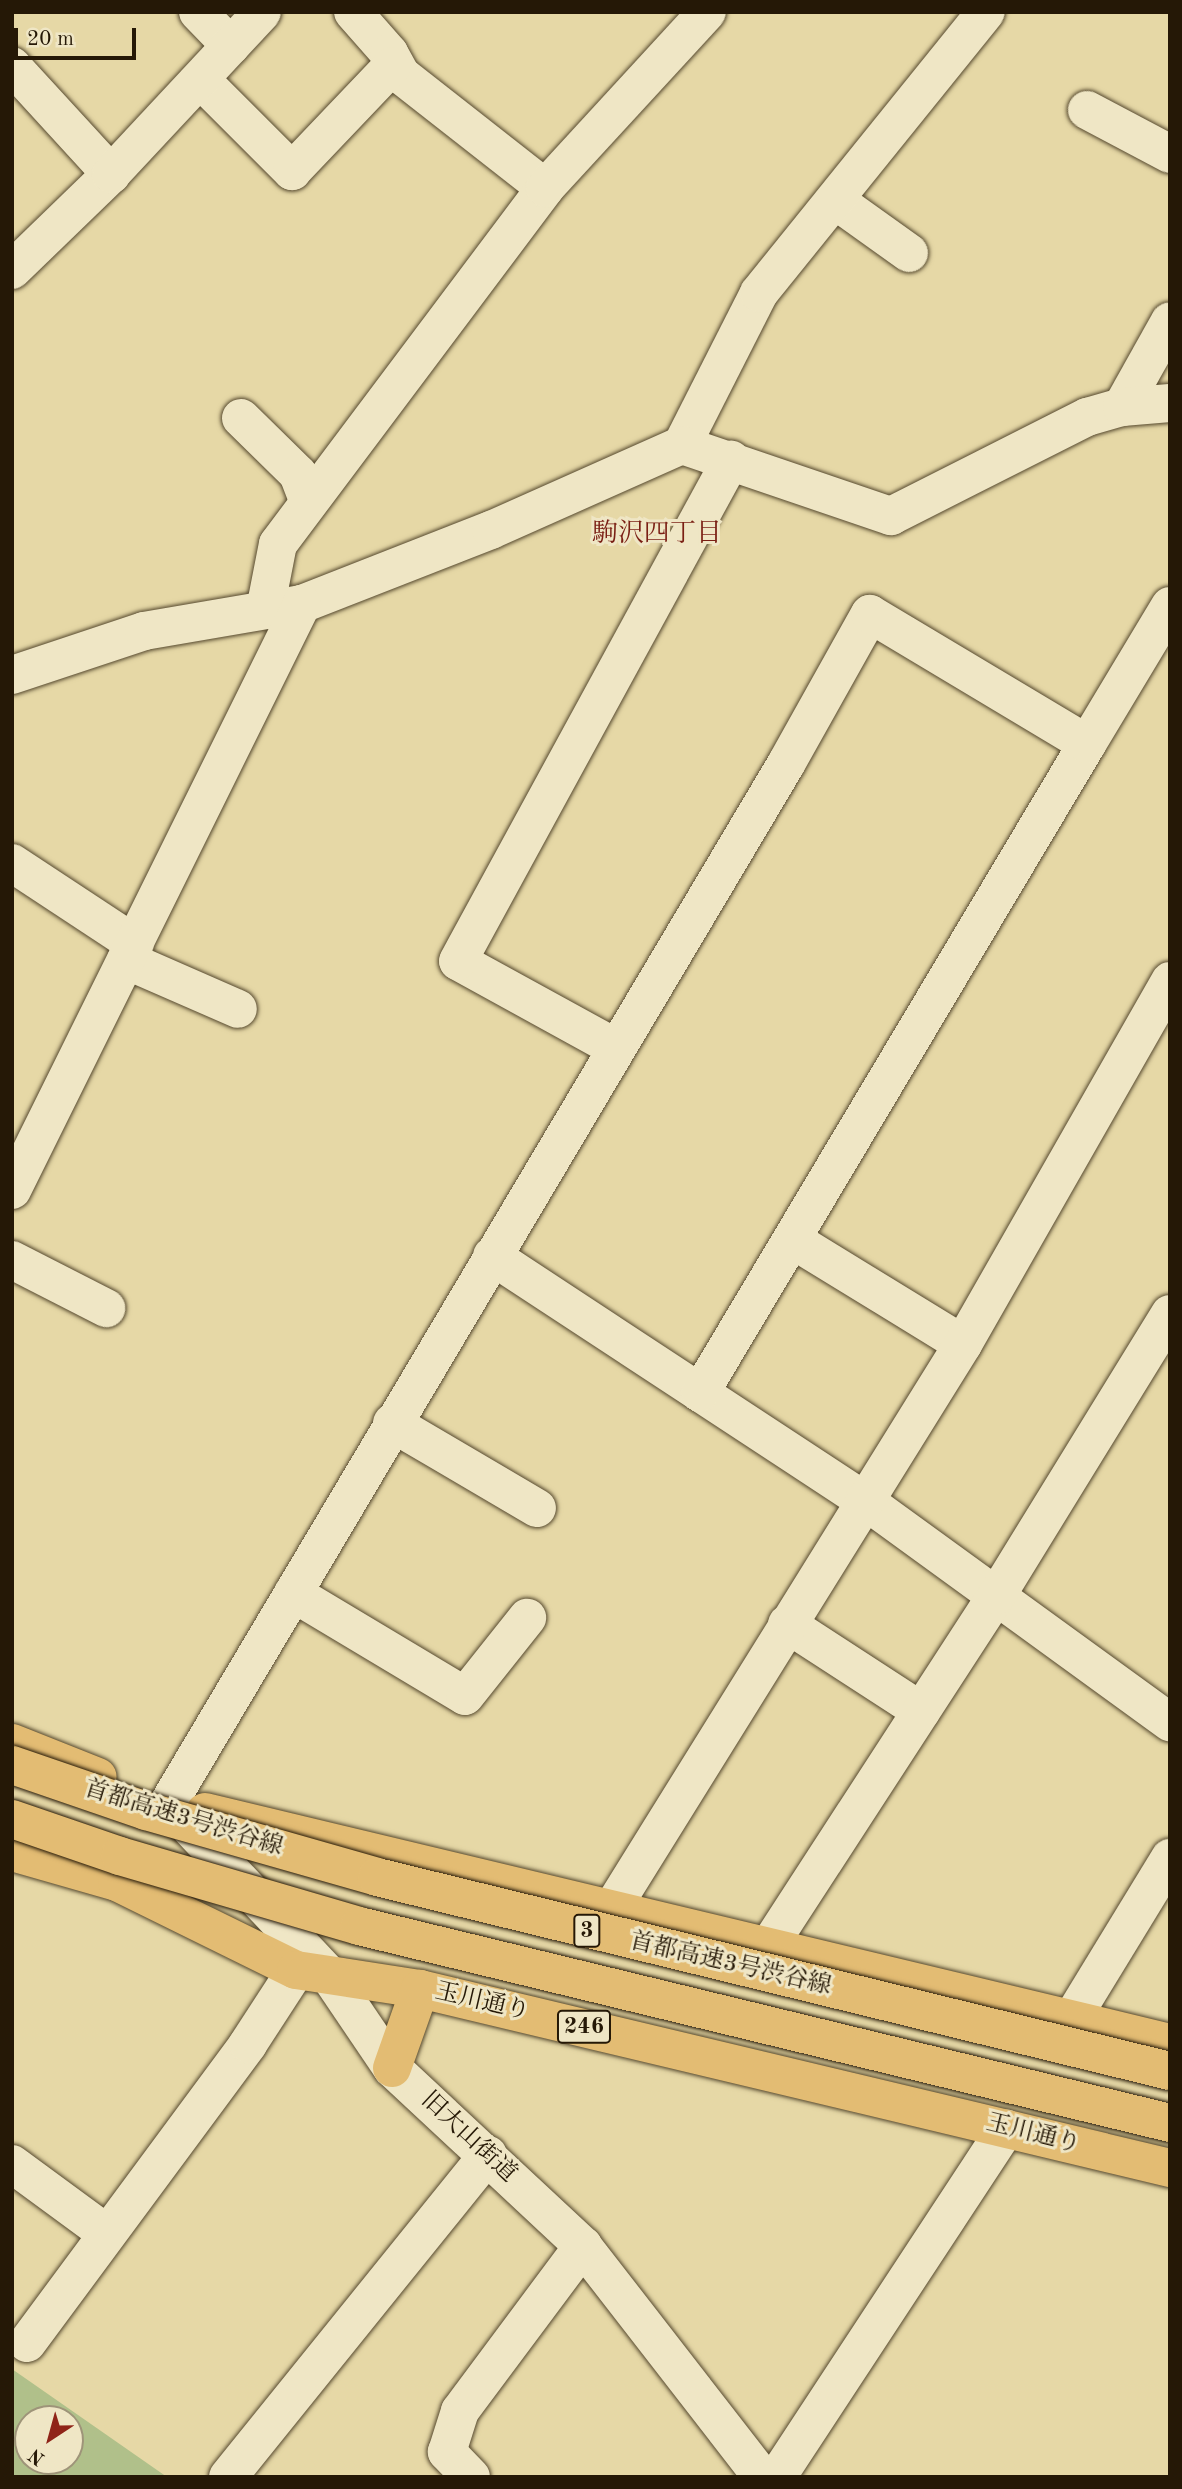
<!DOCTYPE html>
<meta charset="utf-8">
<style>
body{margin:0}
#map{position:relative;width:1182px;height:2489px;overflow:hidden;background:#e6d8a6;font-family:"Old Standard TT","Noto Serif JP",serif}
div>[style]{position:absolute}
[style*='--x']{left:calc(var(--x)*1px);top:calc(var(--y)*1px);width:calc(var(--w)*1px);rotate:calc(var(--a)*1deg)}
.green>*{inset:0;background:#b0c08a}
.roads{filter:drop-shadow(0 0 2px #55482e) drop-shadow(0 0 2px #55482e)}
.minor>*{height:38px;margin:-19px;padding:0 19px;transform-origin:19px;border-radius:19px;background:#efe6c5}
.highway>*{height:38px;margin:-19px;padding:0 19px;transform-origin:19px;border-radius:19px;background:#e3bc73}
.bridges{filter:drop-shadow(0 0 2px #251806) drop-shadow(0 0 2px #251806)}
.highway-bridge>*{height:38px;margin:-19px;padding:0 19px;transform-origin:19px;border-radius:19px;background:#e3bc73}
span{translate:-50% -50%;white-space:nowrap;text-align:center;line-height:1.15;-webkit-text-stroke:6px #efe6c5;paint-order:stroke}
.shield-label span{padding:2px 5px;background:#efe6c5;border:2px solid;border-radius:5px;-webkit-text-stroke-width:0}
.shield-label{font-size:23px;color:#251806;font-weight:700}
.street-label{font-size:24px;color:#251806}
.neighbourhood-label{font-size:26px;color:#7a1f14}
.frame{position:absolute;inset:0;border:14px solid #251806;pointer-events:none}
.north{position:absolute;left:14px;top:2405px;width:70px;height:70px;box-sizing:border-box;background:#efe6c5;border:2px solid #9e9479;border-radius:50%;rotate:216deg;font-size:19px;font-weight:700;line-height:28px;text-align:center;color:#251806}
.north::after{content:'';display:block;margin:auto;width:24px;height:32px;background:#8f2418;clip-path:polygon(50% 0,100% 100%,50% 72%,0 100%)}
.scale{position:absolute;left:14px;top:28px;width:122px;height:32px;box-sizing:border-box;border:4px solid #251806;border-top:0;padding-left:9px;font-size:21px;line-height:24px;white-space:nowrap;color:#251806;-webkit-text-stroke:5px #efe6c5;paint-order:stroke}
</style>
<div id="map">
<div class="green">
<i style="clip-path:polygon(evenodd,12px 2369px,167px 2477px,12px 2477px,12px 2369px,28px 2419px,70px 2419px,70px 2461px,28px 2461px,28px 2419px)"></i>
</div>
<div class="roads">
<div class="minor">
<i style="--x:198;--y:12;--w:47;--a:45.9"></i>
<i style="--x:353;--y:12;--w:55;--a:48.7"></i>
<i style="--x:389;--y:53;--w:25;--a:61"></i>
<i style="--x:401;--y:75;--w:183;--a:38.1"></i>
<i style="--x:12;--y:66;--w:147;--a:47.5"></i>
<i style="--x:201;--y:80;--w:129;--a:45"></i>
<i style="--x:292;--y:171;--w:145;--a:-46.4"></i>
<i style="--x:1087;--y:110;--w:94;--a:27.9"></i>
<i style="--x:835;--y:200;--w:91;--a:35.6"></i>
<i style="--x:12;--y:270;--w:138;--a:-44.1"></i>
<i style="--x:111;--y:174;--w:221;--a:-47"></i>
<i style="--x:1122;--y:407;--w:98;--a:-60.8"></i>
<i style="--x:241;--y:418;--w:80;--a:44.5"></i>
<i style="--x:298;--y:474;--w:30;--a:69"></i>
<i style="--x:682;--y:445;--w:170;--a:-63.1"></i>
<i style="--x:759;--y:293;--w:361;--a:-51.1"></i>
<i style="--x:265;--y:610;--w:67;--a:-78.9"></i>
<i style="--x:278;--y:544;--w:445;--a:-53.1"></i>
<i style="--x:545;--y:188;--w:239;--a:-47.4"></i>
<i style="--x:12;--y:675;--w:139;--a:-18.4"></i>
<i style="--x:144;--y:631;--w:160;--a:-9.7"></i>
<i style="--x:302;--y:604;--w:203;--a:-21.4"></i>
<i style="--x:491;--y:530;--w:209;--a:-24"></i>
<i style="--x:682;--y:445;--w:221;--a:18.8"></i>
<i style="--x:891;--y:516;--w:220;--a:-26.8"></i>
<i style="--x:1087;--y:417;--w:36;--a:-16"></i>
<i style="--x:1122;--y:407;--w:48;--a:-4.8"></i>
<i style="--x:12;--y:863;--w:147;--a:33.4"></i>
<i style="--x:126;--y:960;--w:122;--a:23.6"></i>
<i style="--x:616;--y:1048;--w:180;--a:-151.2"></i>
<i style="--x:458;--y:961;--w:571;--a:-61.41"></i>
<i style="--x:12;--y:1190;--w:654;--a:-63.67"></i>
<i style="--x:793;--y:1240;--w:199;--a:31.5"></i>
<i style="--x:492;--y:1256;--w:445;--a:33.3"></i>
<i style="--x:864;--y:1500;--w:378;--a:36"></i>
<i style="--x:12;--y:1260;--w:106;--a:27.1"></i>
<i style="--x:700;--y:1393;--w:756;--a:-59.19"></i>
<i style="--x:392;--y:1423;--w:168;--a:30.4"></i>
<i style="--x:293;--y:1593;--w:200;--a:30.9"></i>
<i style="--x:465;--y:1696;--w:100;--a:-51.5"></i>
<i style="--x:787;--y:1624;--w:160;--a:33"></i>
<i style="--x:611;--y:1910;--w:667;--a:-58.12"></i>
<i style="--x:963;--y:1344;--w:418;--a:-60.3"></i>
<i style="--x:770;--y:1944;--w:416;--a:-57"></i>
<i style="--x:997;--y:1595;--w:330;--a:-58.4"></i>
<i style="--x:1071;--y:2020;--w:190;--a:-58.6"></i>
<i style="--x:12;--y:2164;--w:117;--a:36.3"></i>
<i style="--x:27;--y:2343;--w:372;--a:-53.5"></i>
<i style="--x:248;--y:2044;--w:88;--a:-57"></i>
<i style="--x:228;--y:2477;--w:414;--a:-51.1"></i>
<i style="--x:471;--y:2477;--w:35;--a:-134"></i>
<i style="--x:447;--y:2452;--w:43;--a:-72.4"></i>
<i style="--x:460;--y:2411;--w:206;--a:-53.3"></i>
<i style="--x:762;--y:2477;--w:292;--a:-127.8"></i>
<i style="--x:583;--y:2246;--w:261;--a:-137"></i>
<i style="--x:392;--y:2068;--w:112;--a:-124.1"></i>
<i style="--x:329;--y:1975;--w:235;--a:-133.3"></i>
<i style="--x:168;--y:1804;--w:1210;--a:-59.28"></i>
<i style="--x:786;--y:764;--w:172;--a:-60.8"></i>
<i style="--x:870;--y:614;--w:253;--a:30.9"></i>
<i style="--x:1087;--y:744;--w:161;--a:-59"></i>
<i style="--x:777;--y:2477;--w:417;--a:-56.7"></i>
</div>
<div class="highway">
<i style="--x:12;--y:1743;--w:92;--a:21.6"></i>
<i style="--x:205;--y:1812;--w:992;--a:13.46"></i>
<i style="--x:12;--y:1852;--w:109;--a:15.9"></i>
<i style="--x:117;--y:1882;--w:199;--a:26.2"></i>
<i style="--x:296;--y:1970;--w:125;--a:8.7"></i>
<i style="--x:420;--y:1989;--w:771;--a:13.42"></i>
<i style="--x:392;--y:2068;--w:84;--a:-70.5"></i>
</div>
</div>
<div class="bridges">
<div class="highway-bridge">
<i style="--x:12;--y:1765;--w:142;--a:18.9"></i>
<i style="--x:146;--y:1811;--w:240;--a:15.9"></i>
<i style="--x:377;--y:1877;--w:816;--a:13.75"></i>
<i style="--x:12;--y:1819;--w:114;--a:18.9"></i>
<i style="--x:120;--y:1856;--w:249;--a:16.3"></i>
<i style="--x:359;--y:1926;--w:835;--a:13.65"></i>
</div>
</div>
<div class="shield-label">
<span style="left:587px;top:1931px">3</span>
<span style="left:584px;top:2027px">246</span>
</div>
<div class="street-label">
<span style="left:183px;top:1819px;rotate:17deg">首都高速3号渋谷線</span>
<span style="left:730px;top:1965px;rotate:13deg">首都高速3号渋谷線</span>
<span style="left:482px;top:2003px;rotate:13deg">玉川通り</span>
<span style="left:1033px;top:2135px;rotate:14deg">玉川通り</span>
<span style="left:468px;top:2138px;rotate:43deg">旧大山街道</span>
</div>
<div class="neighbourhood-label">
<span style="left:657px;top:535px">駒沢四丁目</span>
</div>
<div class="frame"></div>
<div class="north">N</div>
<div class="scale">20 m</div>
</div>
